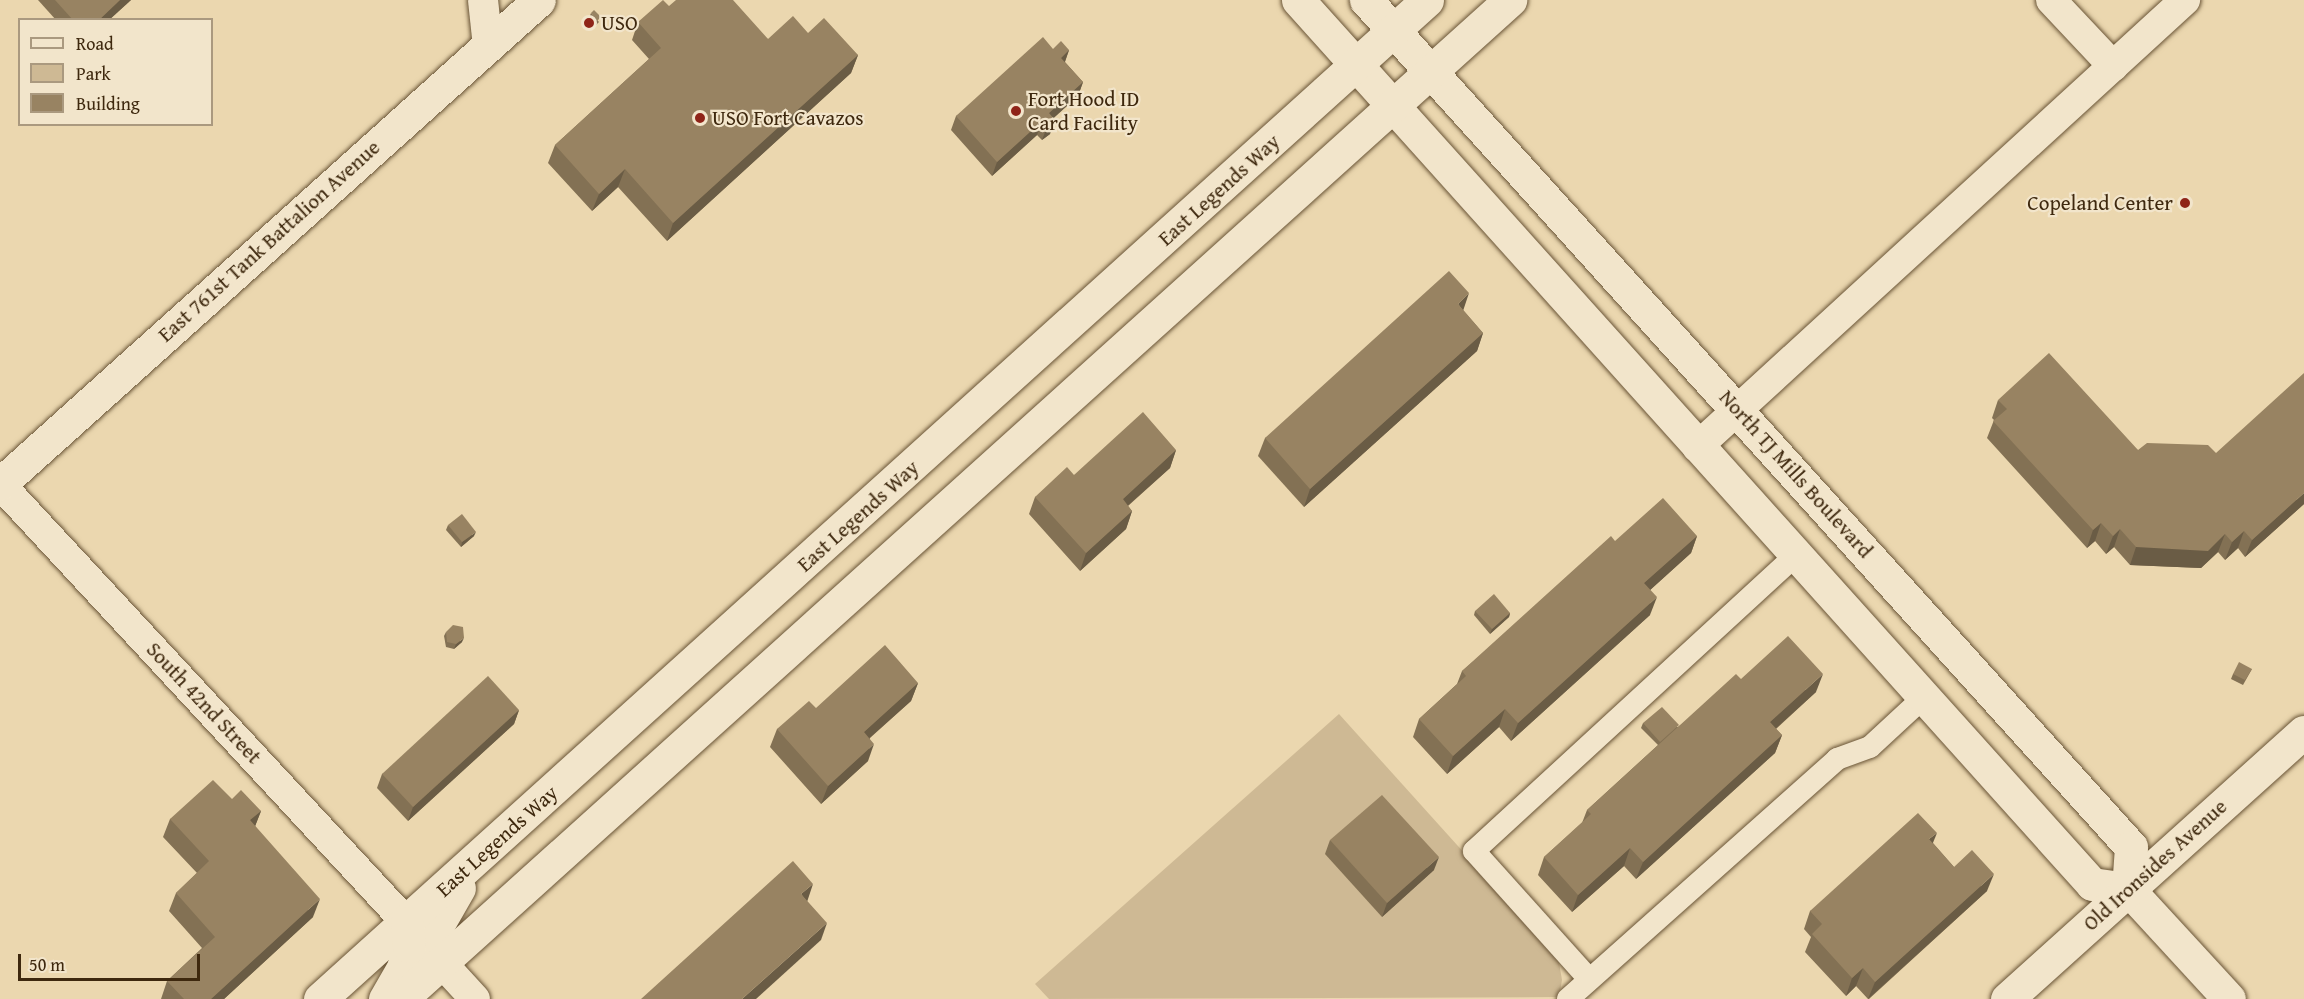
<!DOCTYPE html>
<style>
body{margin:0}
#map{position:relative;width:2304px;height:999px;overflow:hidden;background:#ebd7af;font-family:"Gentium Book Plus",serif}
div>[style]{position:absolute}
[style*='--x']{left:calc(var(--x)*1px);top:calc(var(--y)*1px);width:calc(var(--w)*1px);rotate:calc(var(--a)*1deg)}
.green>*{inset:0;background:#ceb994}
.roads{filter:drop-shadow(0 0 2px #695436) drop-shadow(0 0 2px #695436)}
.pedestrian>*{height:22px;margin:-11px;padding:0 11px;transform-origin:11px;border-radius:11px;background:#f2e5cb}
.minor>*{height:30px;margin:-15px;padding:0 15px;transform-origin:15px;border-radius:15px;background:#f2e5cb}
.tertiary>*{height:33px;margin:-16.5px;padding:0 16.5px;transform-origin:16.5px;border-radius:16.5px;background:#f2e5cb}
.wall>*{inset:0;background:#837154}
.shaded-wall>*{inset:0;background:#6a5c45}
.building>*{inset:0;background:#988362}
.dots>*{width:16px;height:16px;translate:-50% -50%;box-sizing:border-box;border:3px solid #f2e5cb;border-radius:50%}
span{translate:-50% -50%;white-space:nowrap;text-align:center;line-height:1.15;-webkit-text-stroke:4.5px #f2e5cb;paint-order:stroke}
.poi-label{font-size:21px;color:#3e280e}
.left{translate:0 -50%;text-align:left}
.right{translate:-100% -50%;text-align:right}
.street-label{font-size:21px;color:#3e280e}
.legend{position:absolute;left:18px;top:18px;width:195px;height:108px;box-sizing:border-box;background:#f2e5cb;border:2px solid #aa997f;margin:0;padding:8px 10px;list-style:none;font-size:18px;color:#3e280e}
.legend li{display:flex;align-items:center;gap:12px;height:30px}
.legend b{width:30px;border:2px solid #aa997f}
.scale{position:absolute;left:18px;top:954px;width:182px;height:27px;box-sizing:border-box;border:3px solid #3e280e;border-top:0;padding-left:8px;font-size:18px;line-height:21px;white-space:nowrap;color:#3e280e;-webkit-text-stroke:4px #f2e5cb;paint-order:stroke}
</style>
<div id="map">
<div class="green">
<i style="clip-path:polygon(1339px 714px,1558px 957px,1562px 980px,1559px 997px,1049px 999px,1035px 984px)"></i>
</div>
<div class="roads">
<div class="pedestrian">
<i style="--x:1589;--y:979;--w:172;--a:-131.9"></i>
<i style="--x:1474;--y:851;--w:435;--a:-42.6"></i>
<i style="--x:1568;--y:999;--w:361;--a:-41.7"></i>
<i style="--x:1837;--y:759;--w:35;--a:-20"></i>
<i style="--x:1870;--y:747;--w:74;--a:-42.8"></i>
</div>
<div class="minor">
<i style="--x:483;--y:0;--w:47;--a:83.9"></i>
<i style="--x:2051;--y:0;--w:91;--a:46.8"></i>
<i style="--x:1697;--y:447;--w:662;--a:-42.49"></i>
<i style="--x:0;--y:484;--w:599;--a:47.17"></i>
<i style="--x:441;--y:962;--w:50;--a:47.4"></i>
</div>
<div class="tertiary">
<i style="--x:1298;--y:0;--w:1188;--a:48.07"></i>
<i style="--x:2092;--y:884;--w:36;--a:8"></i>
<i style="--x:2128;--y:889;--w:149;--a:47.4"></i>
<i style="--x:1366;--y:0;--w:1141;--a:47.91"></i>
<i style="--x:2131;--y:847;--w:42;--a:94.1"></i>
<i style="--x:0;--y:484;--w:724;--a:-41.92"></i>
<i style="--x:441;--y:962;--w:21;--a:-113"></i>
<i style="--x:433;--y:943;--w:15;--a:-79"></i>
<i style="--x:436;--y:928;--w:46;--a:-60.1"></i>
<i style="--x:320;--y:999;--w:1491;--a:-42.06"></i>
<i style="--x:385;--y:999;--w:36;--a:-60"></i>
<i style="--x:403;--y:968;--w:23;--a:-75"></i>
<i style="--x:409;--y:946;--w:23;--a:-95"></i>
<i style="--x:401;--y:999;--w:1493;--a:-42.01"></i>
<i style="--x:2007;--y:999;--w:399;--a:-42"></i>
</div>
</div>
<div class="wall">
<i style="clip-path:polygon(38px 0,131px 0,109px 20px,56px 20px)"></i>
<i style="clip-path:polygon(669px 6px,768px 39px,808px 33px,858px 55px,851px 73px,667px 241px,618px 187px,592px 211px,548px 163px,555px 145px,649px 59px,632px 40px,638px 22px)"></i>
<i style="clip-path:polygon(591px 13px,599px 22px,596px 25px,589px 18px)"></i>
<i style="clip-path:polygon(1053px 49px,1069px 50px,1065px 62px,1083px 82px,1078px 96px,1053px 118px,1050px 134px,1042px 140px,1037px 135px,992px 176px,951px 130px,956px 116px)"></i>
<i style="clip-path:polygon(1463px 310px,1483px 333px,1477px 351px,1304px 507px,1258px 456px,1265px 438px)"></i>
<i style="clip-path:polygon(1998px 400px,2138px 450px,2216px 453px,2304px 504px,2245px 557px,2238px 548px,2225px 560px,2218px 552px,2201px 568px,2130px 565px,2114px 547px,2106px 554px,2095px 541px,2087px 548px,1987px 438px,1994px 420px,1992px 418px)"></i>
<i style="clip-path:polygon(1176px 450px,1170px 468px,1128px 506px,1132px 511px,1126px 529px,1080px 571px,1029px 514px,1035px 497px,1074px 475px)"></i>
<i style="clip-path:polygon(448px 525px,474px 536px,461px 547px,446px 530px)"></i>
<i style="clip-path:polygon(1697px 536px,1691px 553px,1650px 590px,1650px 615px,1511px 741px,1499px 727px,1447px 774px,1413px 737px,1419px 719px,1457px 684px,1462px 671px,1615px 541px)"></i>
<i style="clip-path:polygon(1475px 611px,1510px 613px,1509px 617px,1490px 634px,1474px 615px)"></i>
<i style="clip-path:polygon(446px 632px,462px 642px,454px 649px,446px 647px,444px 636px)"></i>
<i style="clip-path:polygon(2252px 669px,2243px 685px,2231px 679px,2233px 674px)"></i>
<i style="clip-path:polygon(1741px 679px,1816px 692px,1776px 729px,1782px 735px,1775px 753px,1636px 879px,1624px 866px,1572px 912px,1538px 875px,1544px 857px,1582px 823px,1587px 810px,1658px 745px,1641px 728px,1643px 723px,1678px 727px)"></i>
<i style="clip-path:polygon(918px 683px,911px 701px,870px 738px,868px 761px,821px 804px,770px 747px,777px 729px)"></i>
<i style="clip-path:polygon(519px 710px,514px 724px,408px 821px,377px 788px,382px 774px)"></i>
<i style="clip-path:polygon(232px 799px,261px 811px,255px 826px,313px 917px,224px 999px,161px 999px,167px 981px,202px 948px,169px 911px,176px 893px,197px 873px,163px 837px,170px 819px)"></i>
<i style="clip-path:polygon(1330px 840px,1434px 870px,1382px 917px,1325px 854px)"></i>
<i style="clip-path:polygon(1933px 843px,1954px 867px,1987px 891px,1869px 999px,1868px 999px,1856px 986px,1846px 996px,1805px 952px,1811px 937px,1804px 929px,1810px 911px)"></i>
</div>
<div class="shaded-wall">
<i style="clip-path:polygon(120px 0,131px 0,109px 20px,99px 20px)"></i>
<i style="clip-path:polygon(1069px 50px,1064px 64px,1061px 58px)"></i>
<i style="clip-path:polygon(858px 55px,851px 73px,667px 241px,673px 223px)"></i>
<i style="clip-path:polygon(1083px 82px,1078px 96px,1046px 125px,1049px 113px)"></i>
<i style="clip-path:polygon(1055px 120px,1050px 134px,1042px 140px,1047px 127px)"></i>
<i style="clip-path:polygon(1042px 121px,1037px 135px,992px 176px,997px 162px)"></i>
<i style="clip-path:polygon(625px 169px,618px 187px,592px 211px,599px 194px)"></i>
<i style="clip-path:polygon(1469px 293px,1463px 311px,1458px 304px)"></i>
<i style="clip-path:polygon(1483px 333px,1477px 351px,1304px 507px,1310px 489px)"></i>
<i style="clip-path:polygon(1176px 450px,1170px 468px,1116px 516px,1123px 499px)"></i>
<i style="clip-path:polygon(2304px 493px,2304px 504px,2245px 557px,2252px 540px)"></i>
<i style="clip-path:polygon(1132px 511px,1126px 529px,1080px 571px,1086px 553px)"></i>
<i style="clip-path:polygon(2101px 523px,2095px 541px,2087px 548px,2093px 530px)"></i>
<i style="clip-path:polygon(2120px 529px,2114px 547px,2106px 554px,2113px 536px)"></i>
<i style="clip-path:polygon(2244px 531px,2238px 548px,2225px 560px,2232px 542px)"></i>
<i style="clip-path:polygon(476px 532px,474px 536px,461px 547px,462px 542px)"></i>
<i style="clip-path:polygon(2225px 534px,2218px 552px,2201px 568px,2130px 565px,2136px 547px)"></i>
<i style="clip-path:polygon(1697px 536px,1691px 553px,1638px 601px,1644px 583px)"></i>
<i style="clip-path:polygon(1657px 597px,1650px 615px,1511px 741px,1518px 723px)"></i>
<i style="clip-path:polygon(1510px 613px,1509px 617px,1490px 634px,1492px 629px)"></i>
<i style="clip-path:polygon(464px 638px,462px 642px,454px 649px,456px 644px)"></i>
<i style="clip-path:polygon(1823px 674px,1816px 692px,1763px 740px,1770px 722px)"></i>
<i style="clip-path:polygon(918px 683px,911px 701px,857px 749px,864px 732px)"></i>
<i style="clip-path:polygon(1505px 709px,1499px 727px,1447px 774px,1453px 756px)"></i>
<i style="clip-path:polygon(519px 710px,514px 724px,408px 821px,413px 807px)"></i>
<i style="clip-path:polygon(1782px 735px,1775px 753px,1636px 879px,1643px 862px)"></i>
<i style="clip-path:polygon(874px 744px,868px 761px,821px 804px,828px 786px)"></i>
<i style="clip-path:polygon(261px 811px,254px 829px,250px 820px)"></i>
<i style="clip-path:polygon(1937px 833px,1930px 850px,1929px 839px)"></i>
<i style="clip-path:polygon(1630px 848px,1624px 866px,1572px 912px,1578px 895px)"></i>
<i style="clip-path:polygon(1439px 857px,1434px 870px,1382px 917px,1387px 903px)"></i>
<i style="clip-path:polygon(1994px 874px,1987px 891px,1868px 999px,1875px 982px)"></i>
<i style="clip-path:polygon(813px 884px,807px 902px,801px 894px)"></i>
<i style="clip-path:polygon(320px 899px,313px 917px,224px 999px,211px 999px)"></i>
<i style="clip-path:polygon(827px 923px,821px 940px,756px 999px,742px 999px)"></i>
<i style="clip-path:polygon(1863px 968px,1856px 986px,1846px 996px,1852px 978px)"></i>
</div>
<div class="building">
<i style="clip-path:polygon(55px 0,120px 0,99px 20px,73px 20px)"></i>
<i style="clip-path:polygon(663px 0,669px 6px,676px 0,733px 0,768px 39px,793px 16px,808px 33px,824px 18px,858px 55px,673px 223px,625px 169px,599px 194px,555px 145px,661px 48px,638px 22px)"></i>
<i style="clip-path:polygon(594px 10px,601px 17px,597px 21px,591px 13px)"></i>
<i style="clip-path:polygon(1043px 37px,1053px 49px,1061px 41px,1069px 50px,1061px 58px,1083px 82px,1049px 113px,1055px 120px,1047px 127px,1042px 121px,997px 162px,956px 116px)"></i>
<i style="clip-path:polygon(1449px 271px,1469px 293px,1458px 304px,1483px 333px,1310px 489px,1265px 438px)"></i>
<i style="clip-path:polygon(2049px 353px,2138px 450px,2147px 443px,2208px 445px,2216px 453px,2304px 373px,2304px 493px,2252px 540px,2244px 531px,2232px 542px,2225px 534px,2208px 551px,2136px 547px,2120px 529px,2113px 536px,2101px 523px,2093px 530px,1993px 421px,2007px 409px,1998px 400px)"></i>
<i style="clip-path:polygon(1143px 412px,1176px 450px,1123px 499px,1132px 511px,1086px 553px,1035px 497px,1067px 467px,1074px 475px)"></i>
<i style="clip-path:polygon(1663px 498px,1697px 536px,1644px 583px,1657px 597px,1518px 723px,1505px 709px,1453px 756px,1419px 719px,1466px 676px,1462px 671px,1611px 536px,1615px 541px)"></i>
<i style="clip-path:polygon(462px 514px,476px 532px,462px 542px,448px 525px)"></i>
<i style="clip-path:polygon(1494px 594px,1510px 613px,1492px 629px,1475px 611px)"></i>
<i style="clip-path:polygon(453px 625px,463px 627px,464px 638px,456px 644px,447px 642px,446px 632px)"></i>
<i style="clip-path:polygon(1788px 636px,1823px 674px,1770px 722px,1782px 735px,1643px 862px,1630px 848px,1578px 895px,1544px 857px,1591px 814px,1587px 810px,1736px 674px,1741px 679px)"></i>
<i style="clip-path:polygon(885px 645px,918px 683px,864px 732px,874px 744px,828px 786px,777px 729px,809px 701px,816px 708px)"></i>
<i style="clip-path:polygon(2239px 662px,2252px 669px,2245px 680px,2233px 674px)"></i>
<i style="clip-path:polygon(488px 676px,519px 710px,413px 807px,382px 774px)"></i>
<i style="clip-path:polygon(1662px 707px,1679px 725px,1660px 742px,1643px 723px)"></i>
<i style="clip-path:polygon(213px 780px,232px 799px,241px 790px,261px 811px,250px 820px,320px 899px,211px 999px,184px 999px,167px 981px,215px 937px,176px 893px,209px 861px,170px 819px)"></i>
<i style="clip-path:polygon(1382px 795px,1439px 857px,1387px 903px,1330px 840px)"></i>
<i style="clip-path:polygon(1918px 813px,1937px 833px,1929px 839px,1954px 867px,1972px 850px,1994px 874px,1875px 982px,1863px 968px,1852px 978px,1812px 934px,1822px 924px,1810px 911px)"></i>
<i style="clip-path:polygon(793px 861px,813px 884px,801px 894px,827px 923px,742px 999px,641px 999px)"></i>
</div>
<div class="dots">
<i style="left:589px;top:23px;background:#8f2418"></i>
<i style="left:1016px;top:111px;background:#8f2418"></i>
<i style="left:700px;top:118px;background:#8f2418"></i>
<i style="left:2185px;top:203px;background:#8f2418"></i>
</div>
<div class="poi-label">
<span class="left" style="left:601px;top:23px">USO</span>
<span class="left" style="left:1028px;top:111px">Fort Hood ID<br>Card Facility</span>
<span class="left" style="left:712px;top:118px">USO Fort Cavazos</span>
<span class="right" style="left:2173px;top:203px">Copeland Center</span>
</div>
<div class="street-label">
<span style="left:1219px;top:190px;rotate:-42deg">East Legends Way</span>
<span style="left:269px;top:241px;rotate:-42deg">East 761st Tank Battalion Avenue</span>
<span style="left:1796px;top:474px;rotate:48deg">North TJ Mills Boulevard</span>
<span style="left:858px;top:516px;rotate:-42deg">East Legends Way</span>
<span style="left:204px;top:703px;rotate:47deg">South 42nd Street</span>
<span style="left:497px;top:841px;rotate:-42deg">East Legends Way</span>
<span style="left:2155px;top:865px;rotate:-42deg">Old Ironsides Avenue</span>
</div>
<ul class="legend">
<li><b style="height:8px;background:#f2e5cb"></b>Road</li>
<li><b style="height:16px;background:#ceb994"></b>Park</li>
<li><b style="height:16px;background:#988362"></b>Building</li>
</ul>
<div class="scale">50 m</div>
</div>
